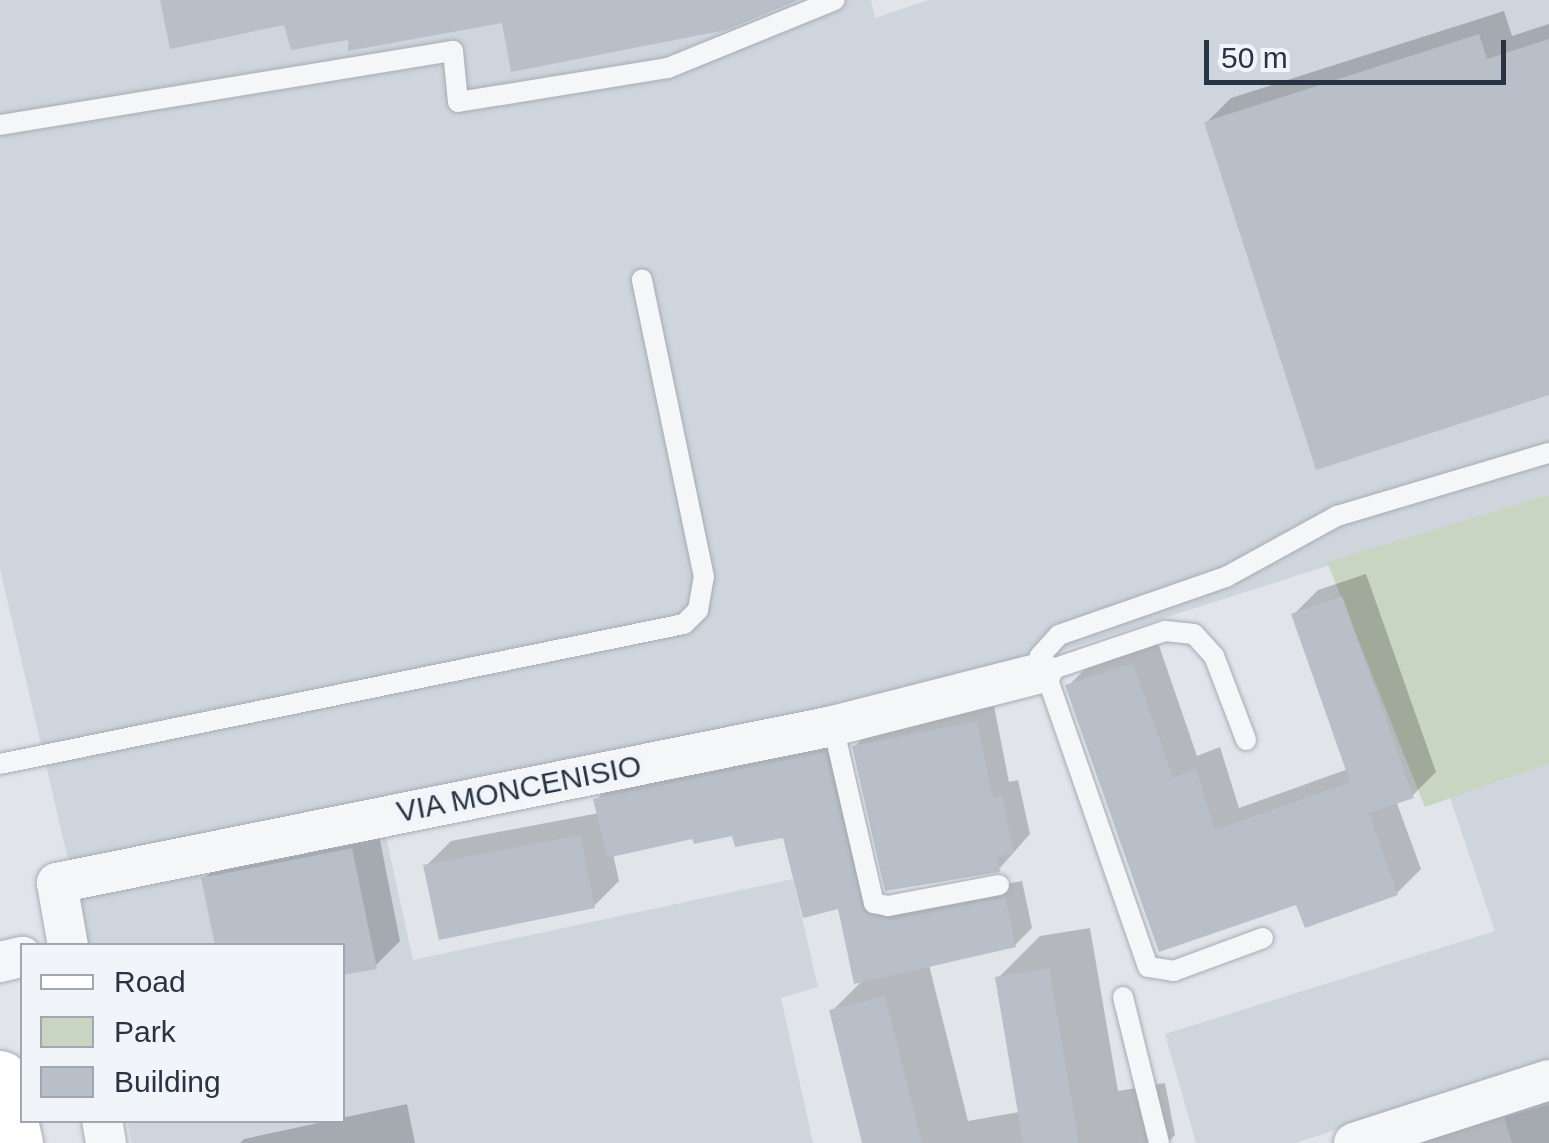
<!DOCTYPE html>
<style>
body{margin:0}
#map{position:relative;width:1549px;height:1143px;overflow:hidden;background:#e1e5ea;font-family:Arial,sans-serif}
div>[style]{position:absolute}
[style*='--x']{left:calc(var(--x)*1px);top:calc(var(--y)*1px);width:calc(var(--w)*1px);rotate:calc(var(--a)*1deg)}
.built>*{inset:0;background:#cfd5dd}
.green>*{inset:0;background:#c8d5c2}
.shadow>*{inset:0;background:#0003}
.building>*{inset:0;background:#b8bfc8}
.roads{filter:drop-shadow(0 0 2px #a6acb5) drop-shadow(0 0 2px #a6acb5)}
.lane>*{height:20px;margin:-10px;padding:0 10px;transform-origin:10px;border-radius:10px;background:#f4f6f8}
.street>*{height:40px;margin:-20px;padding:0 20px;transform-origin:20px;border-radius:20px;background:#f4f6f8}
.secondary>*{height:55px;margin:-27.5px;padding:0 27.5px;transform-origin:27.5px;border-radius:27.5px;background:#fff}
span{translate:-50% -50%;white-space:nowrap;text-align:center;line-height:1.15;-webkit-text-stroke:10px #f1f4f8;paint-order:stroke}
.street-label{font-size:30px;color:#283443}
.legend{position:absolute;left:20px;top:943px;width:325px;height:180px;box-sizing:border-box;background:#f1f4f8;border:2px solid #a1a7b0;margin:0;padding:12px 18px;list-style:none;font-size:30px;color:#283443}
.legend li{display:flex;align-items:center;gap:20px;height:50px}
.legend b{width:50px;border:2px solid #a1a7b0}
.scale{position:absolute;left:1204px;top:40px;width:302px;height:45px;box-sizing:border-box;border:5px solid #283443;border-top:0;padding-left:12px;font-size:30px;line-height:35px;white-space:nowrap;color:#283443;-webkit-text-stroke:8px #f1f4f8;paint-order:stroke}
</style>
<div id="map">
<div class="built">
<i style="clip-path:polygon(0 0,871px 0,875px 18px,928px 0,1549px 0,1549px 495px,1002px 670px,380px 810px,413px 960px,793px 879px,818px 987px,781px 998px,813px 1143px,132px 1143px,127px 1121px,342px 1120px,342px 946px,88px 945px,0 569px)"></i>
<i style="clip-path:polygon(1549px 764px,1549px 1061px,1295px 1143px,1196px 1143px,1165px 1034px,1495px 931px,1450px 798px)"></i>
<i style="clip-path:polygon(1549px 1105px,1549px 1143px,1512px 1143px,1504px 1117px)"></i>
</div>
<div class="green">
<i style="clip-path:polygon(1549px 495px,1549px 764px,1425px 807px,1327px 562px)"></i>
</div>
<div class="shadow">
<i style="clip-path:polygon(1504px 11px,1512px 36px,1549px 24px,1549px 392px,1206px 123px,1231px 98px)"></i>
<i style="clip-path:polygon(1366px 574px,1436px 772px,1412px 796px,1396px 801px,1421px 869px,1397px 893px,1298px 902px,1160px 949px,1068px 686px,1092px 662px,1157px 640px,1197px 756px,1220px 747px,1239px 808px,1348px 769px,1294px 614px,1318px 590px)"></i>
<i style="clip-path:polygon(994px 706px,1009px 782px,1018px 780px,1030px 834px,999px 869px,854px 747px,871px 730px)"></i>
<i style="clip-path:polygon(841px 736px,880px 896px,909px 904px,1022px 881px,1032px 928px,1015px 945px,929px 965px,968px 1121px,1020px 1112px,998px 978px,1040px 936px,1090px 928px,1118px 1091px,1165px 1083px,1175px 1135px,1167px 1143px,865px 1143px,832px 1011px,863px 980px,840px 906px,785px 835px,694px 836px,613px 854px,619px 881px,594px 906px,426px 866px,451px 841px,599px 813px,596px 800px,613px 783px)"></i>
<i style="clip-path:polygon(377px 825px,400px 941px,375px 966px,204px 879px,229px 854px)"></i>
<i style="clip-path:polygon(1549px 1097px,1549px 1143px,1408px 1143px)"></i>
<i style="clip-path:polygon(407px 1104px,415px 1143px,240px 1143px,244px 1139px)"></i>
</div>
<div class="building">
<i style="clip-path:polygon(160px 0,795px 0,796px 1px,726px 30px,511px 72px,502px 23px,348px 51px,348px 40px,291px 50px,284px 25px,170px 49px)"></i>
<i style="clip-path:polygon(1479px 34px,1487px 59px,1549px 39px,1549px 395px,1316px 470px,1204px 122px)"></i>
<i style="clip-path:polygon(1342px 596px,1414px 798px,1369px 813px,1398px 895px,1305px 928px,1296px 905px,1159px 952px,1065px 685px,1133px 663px,1173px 778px,1196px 769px,1215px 830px,1350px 782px,1291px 614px)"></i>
<i style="clip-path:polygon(977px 721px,993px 798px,1002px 796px,1014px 853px,997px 857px,1000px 872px,885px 891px,852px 746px)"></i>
<i style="clip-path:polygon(825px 752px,864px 912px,891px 920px,1005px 897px,1016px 947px,854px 984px,838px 909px,803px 918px,783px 838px,735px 847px,732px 836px,694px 844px,692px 839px,607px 858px,593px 799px)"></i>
<i style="clip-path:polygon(580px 835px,595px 908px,439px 940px,423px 865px)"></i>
<i style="clip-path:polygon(352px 848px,377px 969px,342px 975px,342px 946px,215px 946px,201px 878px)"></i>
<i style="clip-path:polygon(1049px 968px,1079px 1143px,1023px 1143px,995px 977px)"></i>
<i style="clip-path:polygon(885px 996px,922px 1143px,862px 1143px,829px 1010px)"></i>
</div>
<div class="roads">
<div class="lane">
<i style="--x:0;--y:125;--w:459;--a:-9.3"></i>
<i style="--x:453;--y:51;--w:51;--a:84.4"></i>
<i style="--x:458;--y:102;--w:213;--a:-9.2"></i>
<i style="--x:668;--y:68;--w:180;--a:-22.2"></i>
<i style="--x:1041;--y:673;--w:131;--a:-18.7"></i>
<i style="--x:1165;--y:631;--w:29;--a:6"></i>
<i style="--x:1194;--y:634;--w:30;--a:48"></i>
<i style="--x:1214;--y:656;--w:90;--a:69.1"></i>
<i style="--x:833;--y:726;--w:182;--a:77"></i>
<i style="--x:874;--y:903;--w:14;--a:12"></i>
<i style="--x:888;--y:906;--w:113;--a:-10.7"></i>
<i style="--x:0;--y:764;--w:698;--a:-11.57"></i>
<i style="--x:684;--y:624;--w:20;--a:-45"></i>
<i style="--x:698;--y:610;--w:34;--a:-80"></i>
<i style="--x:704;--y:577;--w:304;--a:-101.8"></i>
<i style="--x:1263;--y:938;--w:95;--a:159.7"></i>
<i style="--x:1174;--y:971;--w:26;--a:-171"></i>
<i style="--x:1148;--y:967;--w:329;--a:-109.2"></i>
<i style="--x:1040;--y:656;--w:28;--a:-48"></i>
<i style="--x:1059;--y:635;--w:177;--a:-19.2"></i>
<i style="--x:1226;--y:577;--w:127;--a:-28.8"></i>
<i style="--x:1337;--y:516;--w:221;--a:-16.6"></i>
<i style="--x:1123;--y:997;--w:150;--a:76.1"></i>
</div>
<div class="street">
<i style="--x:68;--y:946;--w:64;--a:-99.9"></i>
<i style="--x:57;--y:883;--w:792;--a:-11.44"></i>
<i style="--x:833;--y:726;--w:215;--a:-14.3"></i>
<i style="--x:0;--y:962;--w:23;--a:-13"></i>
<i style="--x:102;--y:1120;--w:23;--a:80"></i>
<i style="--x:1354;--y:1143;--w:205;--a:-17.9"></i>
</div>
<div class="secondary">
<i style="--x:0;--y:1078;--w:67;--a:77"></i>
</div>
</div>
<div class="street-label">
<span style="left:519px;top:789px;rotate:-11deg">VIA MONCENISIO</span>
</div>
<ul class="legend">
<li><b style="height:12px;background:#fff"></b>Road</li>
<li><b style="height:28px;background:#c8d5c2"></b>Park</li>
<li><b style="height:28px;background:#b8bfc8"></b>Building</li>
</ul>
<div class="scale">50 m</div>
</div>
